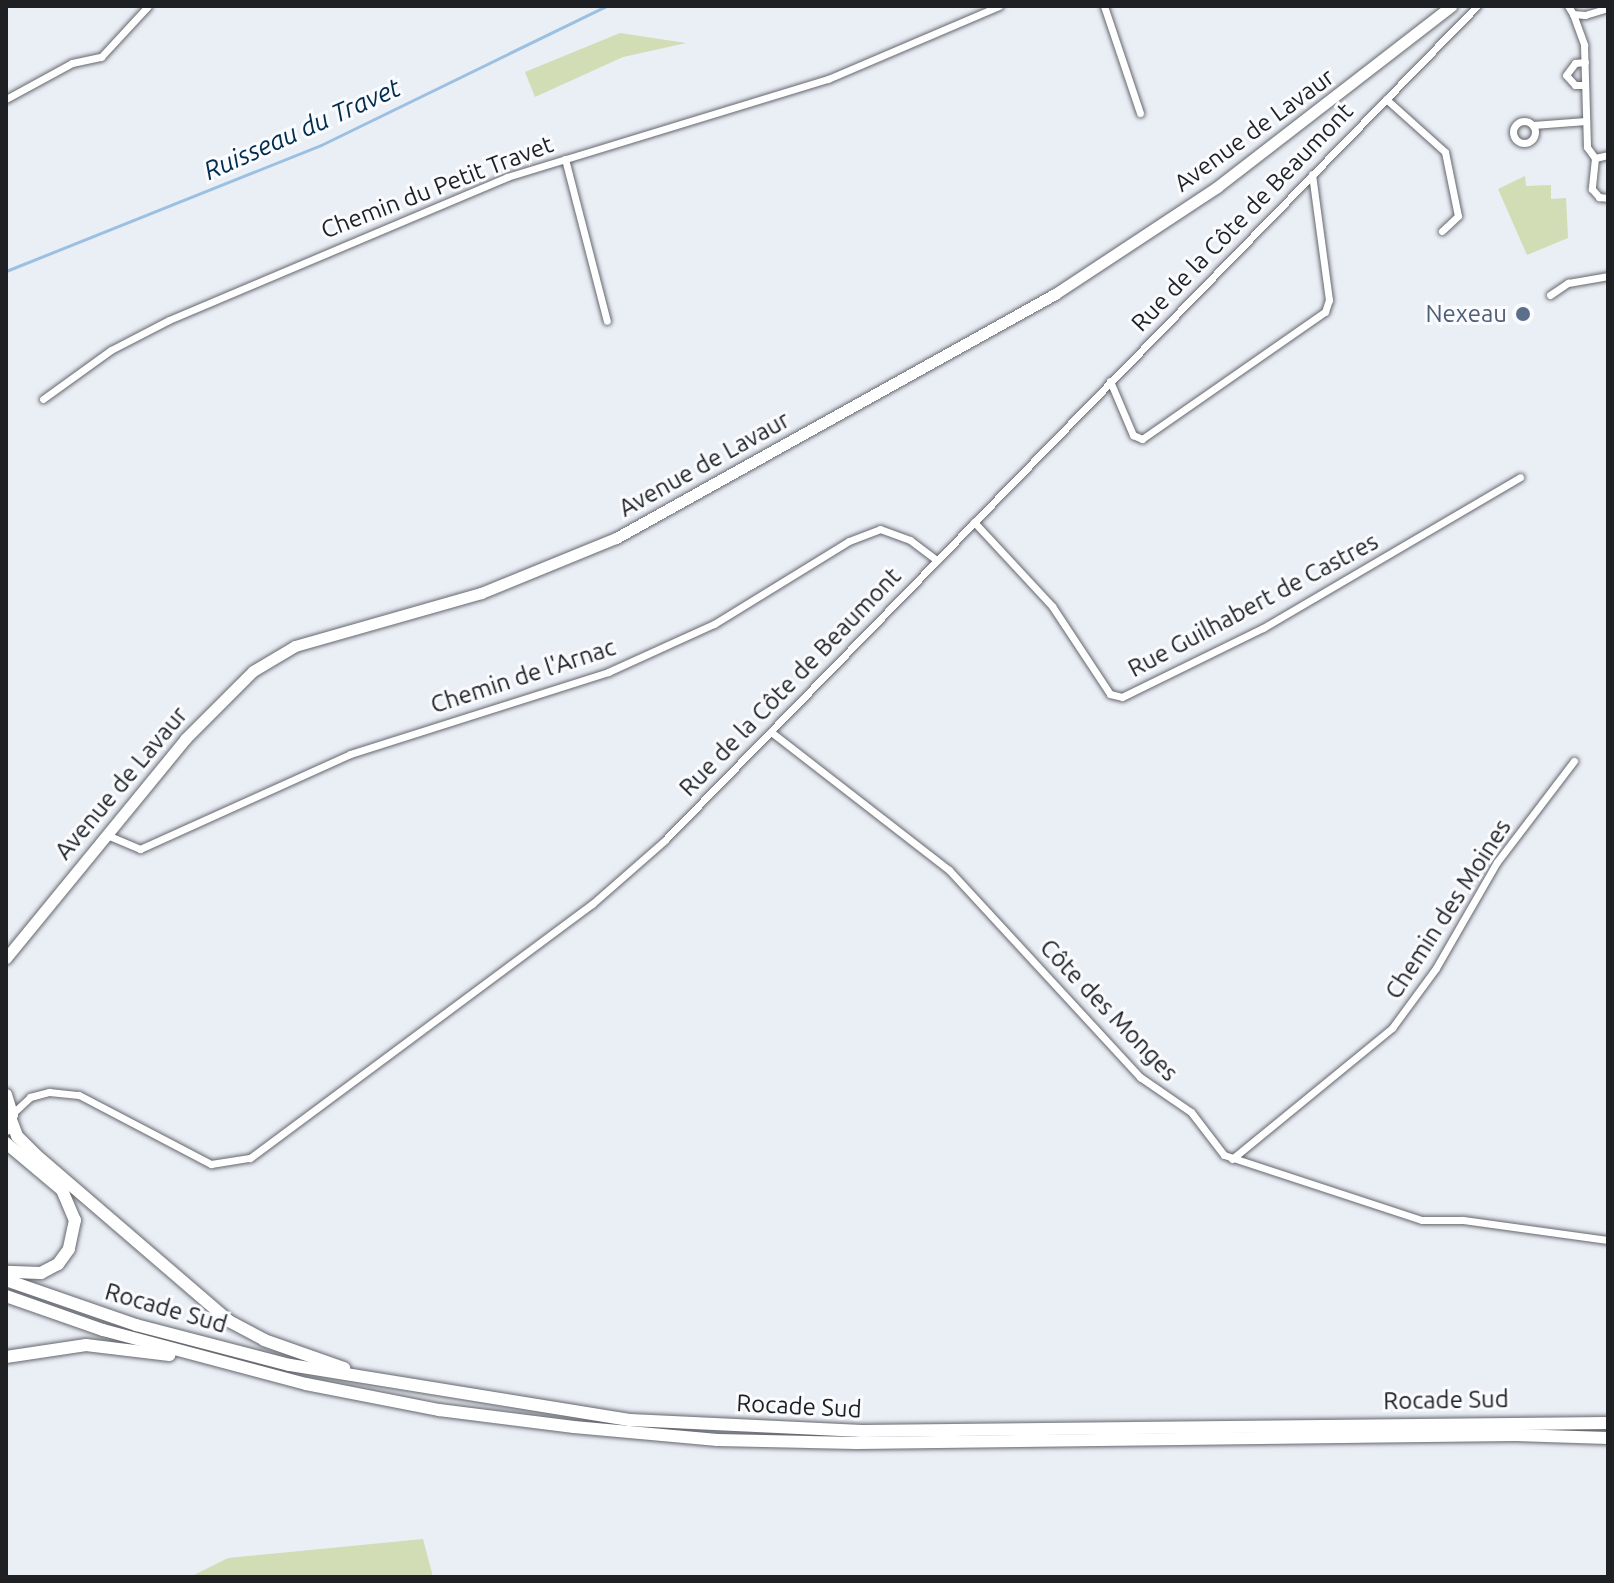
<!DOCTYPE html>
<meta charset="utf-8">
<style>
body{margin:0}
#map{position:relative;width:1614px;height:1583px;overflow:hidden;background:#eaeef5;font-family:Ubuntu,sans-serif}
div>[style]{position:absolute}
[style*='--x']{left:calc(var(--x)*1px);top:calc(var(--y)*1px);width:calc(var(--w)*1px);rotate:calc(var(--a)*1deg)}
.green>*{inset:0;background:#d2dcb5}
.stream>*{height:3px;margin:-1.5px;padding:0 1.5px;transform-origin:1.5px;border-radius:1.5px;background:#9bc0e2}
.roads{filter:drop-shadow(0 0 2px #64676d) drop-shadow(0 0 2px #64676d)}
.minor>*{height:7px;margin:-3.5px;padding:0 3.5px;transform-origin:3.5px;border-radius:3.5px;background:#fff}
.minor>.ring{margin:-3.5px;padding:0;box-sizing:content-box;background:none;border:7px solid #fff;border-radius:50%}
.primary>*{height:11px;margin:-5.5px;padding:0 5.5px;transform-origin:5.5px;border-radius:5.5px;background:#fff}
.trunk>*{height:12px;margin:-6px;padding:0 6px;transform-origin:6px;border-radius:6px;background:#fff}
.dots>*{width:22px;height:22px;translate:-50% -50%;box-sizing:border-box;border:4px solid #fafbfe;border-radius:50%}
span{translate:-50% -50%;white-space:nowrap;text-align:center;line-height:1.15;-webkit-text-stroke:6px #fafbfe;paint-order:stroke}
.street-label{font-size:24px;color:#1f2023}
.service-label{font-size:24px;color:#4e5e75}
.right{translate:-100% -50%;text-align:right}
.water-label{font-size:26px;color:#002d4d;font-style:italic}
.frame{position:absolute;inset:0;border:8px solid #1f2023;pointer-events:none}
</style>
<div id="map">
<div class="green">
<i style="clip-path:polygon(620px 33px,686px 43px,623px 57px,535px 97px,525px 72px)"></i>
<i style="clip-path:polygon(1525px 176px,1526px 186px,1551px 185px,1551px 199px,1566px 198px,1568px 238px,1527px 255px,1498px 189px)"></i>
<i style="clip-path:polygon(423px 1539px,433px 1577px,190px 1577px,228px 1558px)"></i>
</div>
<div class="stream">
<i style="--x:6;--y:271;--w:339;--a:-21.8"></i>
<i style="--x:321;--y:145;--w:317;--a:-26"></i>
</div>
<div class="roads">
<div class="minor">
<i style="--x:1104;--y:6;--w:113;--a:71.4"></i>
<i style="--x:1568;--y:6;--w:9;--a:58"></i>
<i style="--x:1573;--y:14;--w:12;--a:5"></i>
<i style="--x:1585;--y:15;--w:24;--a:-17"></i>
<i style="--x:1573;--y:14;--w:33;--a:70"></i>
<i style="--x:1584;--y:45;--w:102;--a:88.3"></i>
<i style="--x:1587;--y:147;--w:14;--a:54"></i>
<i style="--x:1585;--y:85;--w:10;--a:180"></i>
<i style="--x:1575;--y:85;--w:13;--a:-132"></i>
<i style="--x:1566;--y:75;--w:15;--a:-53"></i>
<i style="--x:1575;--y:63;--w:10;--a:-6"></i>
<i style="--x:6;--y:99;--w:75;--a:-28.6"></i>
<i style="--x:72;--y:63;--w:30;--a:-12"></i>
<i style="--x:101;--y:57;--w:69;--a:-47.3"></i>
<i style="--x:1386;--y:99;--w:79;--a:41.9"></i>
<i style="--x:1445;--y:152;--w:65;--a:78.5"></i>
<i style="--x:1458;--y:216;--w:22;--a:137"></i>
<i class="ring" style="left:1513px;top:121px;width:15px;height:15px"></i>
<i style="--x:1533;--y:125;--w:53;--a:-4.3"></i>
<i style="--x:1595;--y:158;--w:31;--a:96"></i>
<i style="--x:1592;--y:189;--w:11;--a:49"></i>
<i style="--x:1599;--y:197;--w:9;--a:6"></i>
<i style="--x:1595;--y:158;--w:13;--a:-13"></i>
<i style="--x:565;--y:159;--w:167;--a:75.5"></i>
<i style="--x:1550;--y:295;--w:22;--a:-34"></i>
<i style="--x:1568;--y:283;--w:41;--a:-9.9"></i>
<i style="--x:1110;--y:381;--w:59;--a:66.9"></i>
<i style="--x:1133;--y:435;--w:10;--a:24"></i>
<i style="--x:1142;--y:439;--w:223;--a:-34.8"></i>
<i style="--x:1325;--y:312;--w:13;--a:-72"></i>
<i style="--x:1329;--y:300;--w:127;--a:-97.7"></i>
<i style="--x:43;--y:399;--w:84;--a:-35.8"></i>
<i style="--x:111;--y:350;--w:65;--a:-27.3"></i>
<i style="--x:169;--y:320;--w:367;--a:-22.9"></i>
<i style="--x:507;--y:177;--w:336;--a:-17"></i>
<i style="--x:828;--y:79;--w:186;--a:-23.1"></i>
<i style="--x:974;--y:522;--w:115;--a:47.1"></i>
<i style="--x:1052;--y:606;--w:105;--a:56.6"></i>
<i style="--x:1110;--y:694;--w:12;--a:14"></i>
<i style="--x:1122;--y:697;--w:157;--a:-26.1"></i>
<i style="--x:1263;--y:628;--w:298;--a:-30.4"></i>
<i style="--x:771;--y:732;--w:225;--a:37.8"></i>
<i style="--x:949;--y:870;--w:282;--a:47.3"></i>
<i style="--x:1140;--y:1077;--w:62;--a:34.5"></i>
<i style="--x:1191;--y:1112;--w:54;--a:52.5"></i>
<i style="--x:1224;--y:1155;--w:208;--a:18.2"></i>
<i style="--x:1422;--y:1220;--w:41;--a:0"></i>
<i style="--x:1463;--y:1220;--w:146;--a:7.9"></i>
<i style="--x:107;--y:835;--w:36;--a:23"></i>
<i style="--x:140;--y:849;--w:230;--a:-24.3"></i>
<i style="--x:350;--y:754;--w:271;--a:-17.6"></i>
<i style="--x:608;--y:672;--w:116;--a:-24.4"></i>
<i style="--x:714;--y:624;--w:158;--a:-31.6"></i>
<i style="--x:849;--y:541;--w:33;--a:-21"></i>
<i style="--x:880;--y:529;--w:32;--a:20"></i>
<i style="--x:910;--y:540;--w:34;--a:37"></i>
<i style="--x:12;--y:1114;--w:25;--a:-43"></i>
<i style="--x:30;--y:1097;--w:20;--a:-15"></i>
<i style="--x:49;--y:1092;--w:30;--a:6"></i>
<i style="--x:79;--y:1095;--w:149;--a:27.6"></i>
<i style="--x:211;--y:1164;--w:39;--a:-9"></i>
<i style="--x:250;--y:1158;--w:426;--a:-36.6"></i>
<i style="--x:592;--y:904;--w:97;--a:-41.2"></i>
<i style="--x:665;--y:840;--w:1164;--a:-45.77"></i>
<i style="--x:1232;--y:1159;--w:207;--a:-39.3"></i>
<i style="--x:1392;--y:1028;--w:74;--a:-53.7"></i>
<i style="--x:1436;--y:968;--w:122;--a:-60.1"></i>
<i style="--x:1497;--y:862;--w:127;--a:-52.7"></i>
</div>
<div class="primary">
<i style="--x:6;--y:958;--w:283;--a:-50.7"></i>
<i style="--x:185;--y:739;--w:96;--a:-45"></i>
<i style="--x:253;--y:671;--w:49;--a:-30.8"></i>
<i style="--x:295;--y:646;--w:193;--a:-15.9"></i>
<i style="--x:481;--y:593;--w:146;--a:-22.2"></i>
<i style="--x:616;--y:538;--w:502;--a:-29.07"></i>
<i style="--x:1055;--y:294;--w:194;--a:-33.4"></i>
<i style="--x:1217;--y:187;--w:296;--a:-37.7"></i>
<i style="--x:6;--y:1094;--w:21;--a:73"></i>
<i style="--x:12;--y:1114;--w:16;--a:112"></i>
</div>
<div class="trunk">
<i style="--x:11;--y:1120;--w:17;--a:69"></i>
<i style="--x:17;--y:1136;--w:27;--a:45"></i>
<i style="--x:36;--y:1155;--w:255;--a:40.7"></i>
<i style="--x:229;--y:1321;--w:40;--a:28"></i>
<i style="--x:264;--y:1340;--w:85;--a:19.3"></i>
<i style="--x:6;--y:1143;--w:73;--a:40"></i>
<i style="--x:62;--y:1190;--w:33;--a:67"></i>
<i style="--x:75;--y:1220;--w:30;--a:102"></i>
<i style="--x:69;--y:1249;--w:19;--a:126"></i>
<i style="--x:58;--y:1264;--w:19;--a:152"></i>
<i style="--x:41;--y:1273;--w:35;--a:-178"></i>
<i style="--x:6;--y:1280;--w:138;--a:19.1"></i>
<i style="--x:136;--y:1325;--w:159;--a:14.6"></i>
<i style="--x:290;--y:1365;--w:344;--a:9.2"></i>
<i style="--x:630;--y:1420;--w:232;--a:2.7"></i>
<i style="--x:862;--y:1431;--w:746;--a:-0.61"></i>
<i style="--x:6;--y:1296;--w:103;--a:19.3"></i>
<i style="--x:103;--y:1330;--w:210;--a:14.9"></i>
<i style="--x:306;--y:1384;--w:136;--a:11.1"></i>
<i style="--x:439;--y:1410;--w:136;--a:7.2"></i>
<i style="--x:574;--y:1427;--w:144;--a:5.2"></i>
<i style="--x:717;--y:1440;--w:140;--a:1.2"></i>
<i style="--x:857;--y:1443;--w:658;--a:-0.7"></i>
<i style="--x:1515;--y:1435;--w:93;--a:1.8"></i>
<i style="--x:6;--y:1357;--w:81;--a:-8.5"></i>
<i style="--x:86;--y:1345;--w:84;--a:6.9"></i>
</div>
</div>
<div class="dots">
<i style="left:1523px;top:314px;background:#5c6f8a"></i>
</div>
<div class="street-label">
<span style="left:1254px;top:130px;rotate:-36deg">Avenue de Lavaur</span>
<span style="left:437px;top:187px;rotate:-21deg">Chemin du Petit Travet</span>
<span style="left:1242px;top:217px;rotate:-46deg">Rue de la Côte de Beaumont</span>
<span style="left:704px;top:464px;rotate:-29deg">Avenue de Lavaur</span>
<span style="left:1253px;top:605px;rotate:-28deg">Rue Guilhabert de Castres</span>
<span style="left:523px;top:676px;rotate:-18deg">Chemin de l'Arnac</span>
<span style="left:790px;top:682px;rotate:-46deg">Rue de la Côte de Beaumont</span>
<span style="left:121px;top:783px;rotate:-50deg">Avenue de Lavaur</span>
<span style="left:1448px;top:909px;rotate:-57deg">Chemin des Moines</span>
<span style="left:1109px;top:1010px;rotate:46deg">Côte des Monges</span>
<span style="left:166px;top:1308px;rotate:16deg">Rocade Sud</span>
<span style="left:1446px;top:1400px;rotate:-1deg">Rocade Sud</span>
<span style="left:799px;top:1406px;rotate:3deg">Rocade Sud</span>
</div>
<div class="service-label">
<span class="right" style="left:1507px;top:314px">Nexeau</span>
</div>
<div class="water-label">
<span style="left:302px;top:129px;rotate:-24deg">Ruisseau du Travet</span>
</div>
<div class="frame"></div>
</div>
